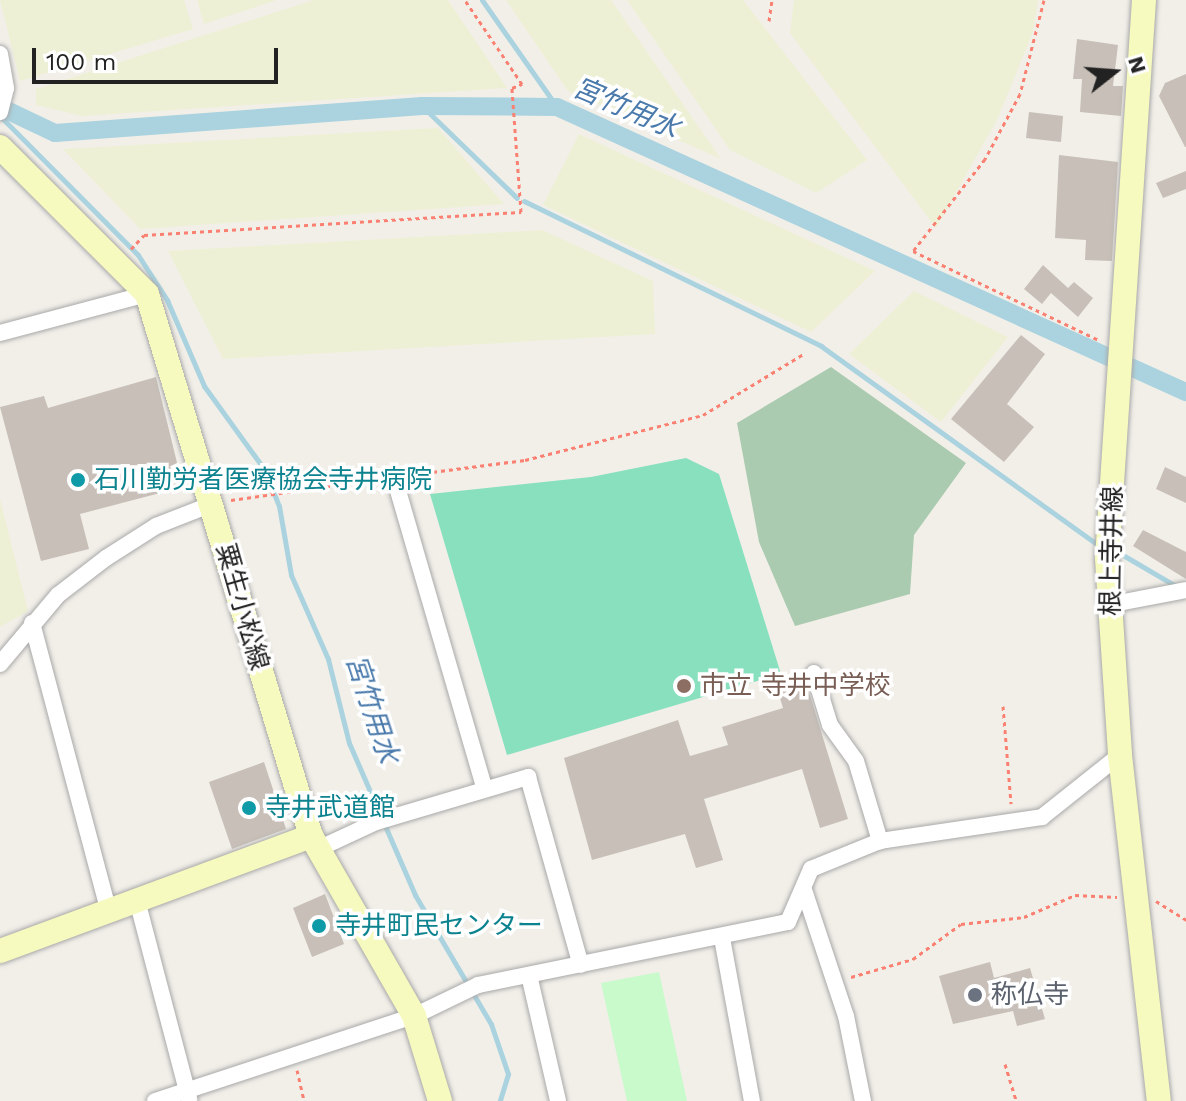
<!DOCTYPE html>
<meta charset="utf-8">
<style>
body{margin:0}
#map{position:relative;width:1186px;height:1101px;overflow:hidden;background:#f2efe9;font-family:"Work Sans","Noto Sans JP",sans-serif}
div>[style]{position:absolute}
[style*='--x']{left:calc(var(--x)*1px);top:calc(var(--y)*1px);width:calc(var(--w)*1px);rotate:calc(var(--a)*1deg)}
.farmland>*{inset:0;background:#eef0d5}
.cemetery>*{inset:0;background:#aacbaf}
.park>*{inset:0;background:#c8facc}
.pitch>*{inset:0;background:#88e0be}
.stream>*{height:5px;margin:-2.5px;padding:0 2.5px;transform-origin:2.5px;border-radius:2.5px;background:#aad3df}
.canal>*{height:18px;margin:-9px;padding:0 9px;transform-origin:9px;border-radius:9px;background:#aad3df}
.building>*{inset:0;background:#c7bfb8}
.path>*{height:3px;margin-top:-1.5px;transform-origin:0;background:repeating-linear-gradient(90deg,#fa8072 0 4px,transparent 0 8px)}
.roads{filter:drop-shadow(0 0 2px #a9a9a9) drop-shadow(0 0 2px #a9a9a9)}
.street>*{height:16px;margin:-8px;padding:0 8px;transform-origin:8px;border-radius:8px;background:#fff}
.secondary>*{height:24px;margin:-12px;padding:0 12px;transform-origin:12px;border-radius:12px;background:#f7fabf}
.dots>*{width:22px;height:22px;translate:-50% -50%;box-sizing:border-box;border:4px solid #fff;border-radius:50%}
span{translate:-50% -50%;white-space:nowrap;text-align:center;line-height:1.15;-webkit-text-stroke:7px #fff;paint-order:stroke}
.culture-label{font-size:26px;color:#0d838f}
.left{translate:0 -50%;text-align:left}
.street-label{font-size:26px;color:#222}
.education-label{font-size:26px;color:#785e54}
.worship-label{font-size:26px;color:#5b616d}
.water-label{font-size:28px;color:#4a7aab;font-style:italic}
.north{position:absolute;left:1074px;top:32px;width:80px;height:80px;-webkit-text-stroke:6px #fff;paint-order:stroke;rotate:73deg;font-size:22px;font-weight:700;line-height:32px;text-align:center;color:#222}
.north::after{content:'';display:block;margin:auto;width:28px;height:36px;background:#222;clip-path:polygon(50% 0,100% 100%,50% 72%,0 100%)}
.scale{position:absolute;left:32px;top:48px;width:246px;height:36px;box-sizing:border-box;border:4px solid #222;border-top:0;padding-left:10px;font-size:24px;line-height:28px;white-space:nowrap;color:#222;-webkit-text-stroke:6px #fff;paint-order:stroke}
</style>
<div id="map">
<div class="farmland">
<i style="clip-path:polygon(0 0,184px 0,193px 29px,20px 81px)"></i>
<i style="clip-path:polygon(197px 0,277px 0,204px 24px)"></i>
<i style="clip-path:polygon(314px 0,448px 0,507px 88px,82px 116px,36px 105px,36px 89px)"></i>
<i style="clip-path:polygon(506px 0,611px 0,721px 159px,568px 91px)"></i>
<i style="clip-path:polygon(627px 0,743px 0,867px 160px,816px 193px,730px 150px)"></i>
<i style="clip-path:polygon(794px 0,1038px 0,1033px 32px,997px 120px,936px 228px,790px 33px)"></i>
<i style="clip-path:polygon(438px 128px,504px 204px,140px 229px,63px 149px)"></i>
<i style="clip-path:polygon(579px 134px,875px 271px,811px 332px,543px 205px)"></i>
<i style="clip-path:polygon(542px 230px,653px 281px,655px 334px,223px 359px,168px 251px)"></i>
<i style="clip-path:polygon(914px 291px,1008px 337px,941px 422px,849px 354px)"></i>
<i style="clip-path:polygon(0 499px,28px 611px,0 627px)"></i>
</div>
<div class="cemetery">
<i style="clip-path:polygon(831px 367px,966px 463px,914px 535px,910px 594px,795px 626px,759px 542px,737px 423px)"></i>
</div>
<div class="park">
<i style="clip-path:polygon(659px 972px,687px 1101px,627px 1101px,601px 983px)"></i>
</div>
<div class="pitch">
<i style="clip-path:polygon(686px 458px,719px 474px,781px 674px,507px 755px,430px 494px,591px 477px)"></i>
</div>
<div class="stream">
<i style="--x:482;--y:0;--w:131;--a:55"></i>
<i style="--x:422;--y:106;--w:132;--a:44.1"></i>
<i style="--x:0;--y:116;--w:196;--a:45.2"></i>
<i style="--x:138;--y:255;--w:54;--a:57.2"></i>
<i style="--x:167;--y:300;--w:94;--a:66.7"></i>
<i style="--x:204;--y:386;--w:102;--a:54.1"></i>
<i style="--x:264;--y:469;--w:40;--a:68"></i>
<i style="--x:279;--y:506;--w:70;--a:80.1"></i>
<i style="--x:291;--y:575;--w:92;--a:66.2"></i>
<i style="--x:328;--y:659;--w:87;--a:76"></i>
<i style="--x:349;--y:743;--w:166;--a:66.5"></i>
<i style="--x:415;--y:895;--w:150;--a:59.5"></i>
<i style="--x:491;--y:1024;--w:53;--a:71.2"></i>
<i style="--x:508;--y:1074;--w:28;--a:107"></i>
<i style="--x:524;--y:201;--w:331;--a:26"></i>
<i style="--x:821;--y:346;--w:342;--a:35.7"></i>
<i style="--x:1116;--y:551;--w:69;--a:30.3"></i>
</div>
<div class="canal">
<i style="--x:0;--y:107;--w:61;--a:25.3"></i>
<i style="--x:55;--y:133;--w:368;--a:-4.2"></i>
<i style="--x:422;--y:106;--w:135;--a:0.4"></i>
<i style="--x:557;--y:107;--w:691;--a:24.38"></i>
</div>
<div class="building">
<i style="clip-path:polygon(1077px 39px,1118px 45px,1113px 86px,1123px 86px,1121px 116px,1080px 112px,1082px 79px,1073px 79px)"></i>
<i style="clip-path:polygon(1186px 74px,1186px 147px,1185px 147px,1159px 96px,1165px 83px)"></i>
<i style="clip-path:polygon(1029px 112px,1063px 116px,1061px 142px,1026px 138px)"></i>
<i style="clip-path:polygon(1059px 155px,1118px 162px,1112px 261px,1085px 260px,1086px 240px,1055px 238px)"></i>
<i style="clip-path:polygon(1186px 171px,1186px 189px,1163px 198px,1156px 183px)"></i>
<i style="clip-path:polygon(1043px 265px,1068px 288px,1074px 282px,1093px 298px,1078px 317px,1051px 293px,1042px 304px,1024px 289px)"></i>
<i style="clip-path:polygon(1021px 335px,1045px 354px,1007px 404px,1034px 427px,1004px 462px,951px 419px)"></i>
<i style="clip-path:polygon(156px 377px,183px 487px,80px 514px,89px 549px,41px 561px,0 407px,44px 396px,48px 408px)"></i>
<i style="clip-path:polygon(1165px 467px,1186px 477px,1186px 503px,1156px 489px)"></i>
<i style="clip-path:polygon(1143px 530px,1186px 552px,1186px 579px,1133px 546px)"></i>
<i style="clip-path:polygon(804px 676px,848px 819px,820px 828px,802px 769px,704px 799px,723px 860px,696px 868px,685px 834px,592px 860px,564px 758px,678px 720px,690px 756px,728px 745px,722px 727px,783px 708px,776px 685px)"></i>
<i style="clip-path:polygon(264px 762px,286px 829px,232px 849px,209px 782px)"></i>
<i style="clip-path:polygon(325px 894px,344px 944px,312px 957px,293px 908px)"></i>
<i style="clip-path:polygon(990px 962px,994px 978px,1030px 968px,1045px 1019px,1017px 1026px,1013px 1011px,953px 1024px,939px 976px)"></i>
</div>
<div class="path">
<i style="--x:1044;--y:0;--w:97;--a:104.3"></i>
<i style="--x:1020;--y:94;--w:74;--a:118.3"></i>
<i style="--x:985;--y:159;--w:117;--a:128"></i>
<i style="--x:913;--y:251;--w:208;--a:25.6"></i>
<i style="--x:769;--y:21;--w:21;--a:-82"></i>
<i style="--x:131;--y:249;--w:19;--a:-47"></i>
<i style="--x:144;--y:235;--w:378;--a:-3.5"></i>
<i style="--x:521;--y:212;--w:124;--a:-94.2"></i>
<i style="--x:512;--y:88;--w:11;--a:-22"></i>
<i style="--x:522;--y:84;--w:102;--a:-124.2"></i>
<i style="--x:409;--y:475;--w:117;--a:-7.4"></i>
<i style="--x:525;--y:460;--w:184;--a:-14.2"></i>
<i style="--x:703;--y:415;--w:119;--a:-31.3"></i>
<i style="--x:231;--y:500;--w:148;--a:-8.1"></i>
<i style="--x:1003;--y:706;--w:98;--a:85.3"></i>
<i style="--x:1156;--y:901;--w:36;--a:32"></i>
<i style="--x:851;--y:977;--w:65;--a:-16.2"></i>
<i style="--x:913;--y:959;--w:59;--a:-36.1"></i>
<i style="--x:961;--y:924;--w:63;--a:-6.3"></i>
<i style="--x:1024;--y:917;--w:56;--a:-23.3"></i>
<i style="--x:1075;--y:895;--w:42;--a:2.7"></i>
<i style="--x:1005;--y:1064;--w:39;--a:73"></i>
<i style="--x:297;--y:1070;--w:32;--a:77"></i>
</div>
<div class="roads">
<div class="street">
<i style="--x:0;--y:54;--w:35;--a:80"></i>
<i style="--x:6;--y:88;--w:25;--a:104"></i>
<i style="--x:0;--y:333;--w:152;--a:-14.9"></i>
<i style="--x:394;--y:477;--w:323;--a:73.8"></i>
<i style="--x:1108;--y:605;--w:79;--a:-10.9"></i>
<i style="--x:32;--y:623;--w:300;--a:75.1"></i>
<i style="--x:0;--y:664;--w:90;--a:-50"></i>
<i style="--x:58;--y:595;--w:61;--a:-37.6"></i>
<i style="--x:106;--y:558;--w:59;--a:-32.6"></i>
<i style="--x:156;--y:526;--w:60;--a:-21.4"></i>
<i style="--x:814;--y:673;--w:54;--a:72.9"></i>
<i style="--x:830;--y:725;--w:44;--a:54.2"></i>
<i style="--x:856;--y:761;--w:84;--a:73.3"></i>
<i style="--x:318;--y:849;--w:64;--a:-25"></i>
<i style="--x:376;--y:822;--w:159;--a:-16.5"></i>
<i style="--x:528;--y:777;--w:195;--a:74.3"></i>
<i style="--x:804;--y:890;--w:133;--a:71.6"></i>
<i style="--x:846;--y:1016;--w:87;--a:78.7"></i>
<i style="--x:138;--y:904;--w:202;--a:75.3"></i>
<i style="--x:722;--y:938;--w:166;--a:79.6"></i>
<i style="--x:529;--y:975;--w:129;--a:77"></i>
<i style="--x:155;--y:1101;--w:273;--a:-18.2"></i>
<i style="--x:414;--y:1016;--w:71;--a:-25.8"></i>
<i style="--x:478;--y:985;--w:316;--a:-11.5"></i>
<i style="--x:788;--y:922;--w:58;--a:-66.5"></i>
<i style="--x:811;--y:869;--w:74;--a:-22.1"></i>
<i style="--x:880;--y:841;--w:164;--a:-8.4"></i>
<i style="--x:1042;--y:817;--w:100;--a:-38.5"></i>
</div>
<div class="secondary">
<i style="--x:1144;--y:0;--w:559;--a:93.79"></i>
<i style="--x:1107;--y:558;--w:197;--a:86.2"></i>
<i style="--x:1120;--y:755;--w:348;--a:83.6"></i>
<i style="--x:0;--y:147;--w:208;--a:45"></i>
<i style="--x:147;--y:294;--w:566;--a:73.17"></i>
<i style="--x:311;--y:836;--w:207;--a:60.2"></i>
<i style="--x:414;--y:1016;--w:89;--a:73"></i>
<i style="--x:0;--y:951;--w:332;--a:-20.3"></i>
</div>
</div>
<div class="dots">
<i style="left:78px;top:480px;background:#0f9aa8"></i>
<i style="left:684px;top:686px;background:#8d6e63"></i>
<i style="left:249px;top:808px;background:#0f9aa8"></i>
<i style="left:319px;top:926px;background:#0f9aa8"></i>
<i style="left:975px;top:995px;background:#6b7280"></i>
</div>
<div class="culture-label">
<span class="left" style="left:94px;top:480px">石川勤労者医療協会寺井病院</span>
<span class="left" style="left:265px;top:808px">寺井武道館</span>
<span class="left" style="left:335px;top:926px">寺井町民センター</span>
</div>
<div class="street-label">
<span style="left:1112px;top:551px;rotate:-89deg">根上寺井線</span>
<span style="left:242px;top:607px;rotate:74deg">粟生小松線</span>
</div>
<div class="education-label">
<span class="left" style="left:700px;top:686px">市立 寺井中学校</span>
</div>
<div class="worship-label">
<span class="left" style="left:991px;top:995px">称仏寺</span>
</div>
<div class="water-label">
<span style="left:626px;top:108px;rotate:23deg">宮竹用水</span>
<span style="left:372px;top:709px;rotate:72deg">宮竹用水</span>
</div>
<div class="north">N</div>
<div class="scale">100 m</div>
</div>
